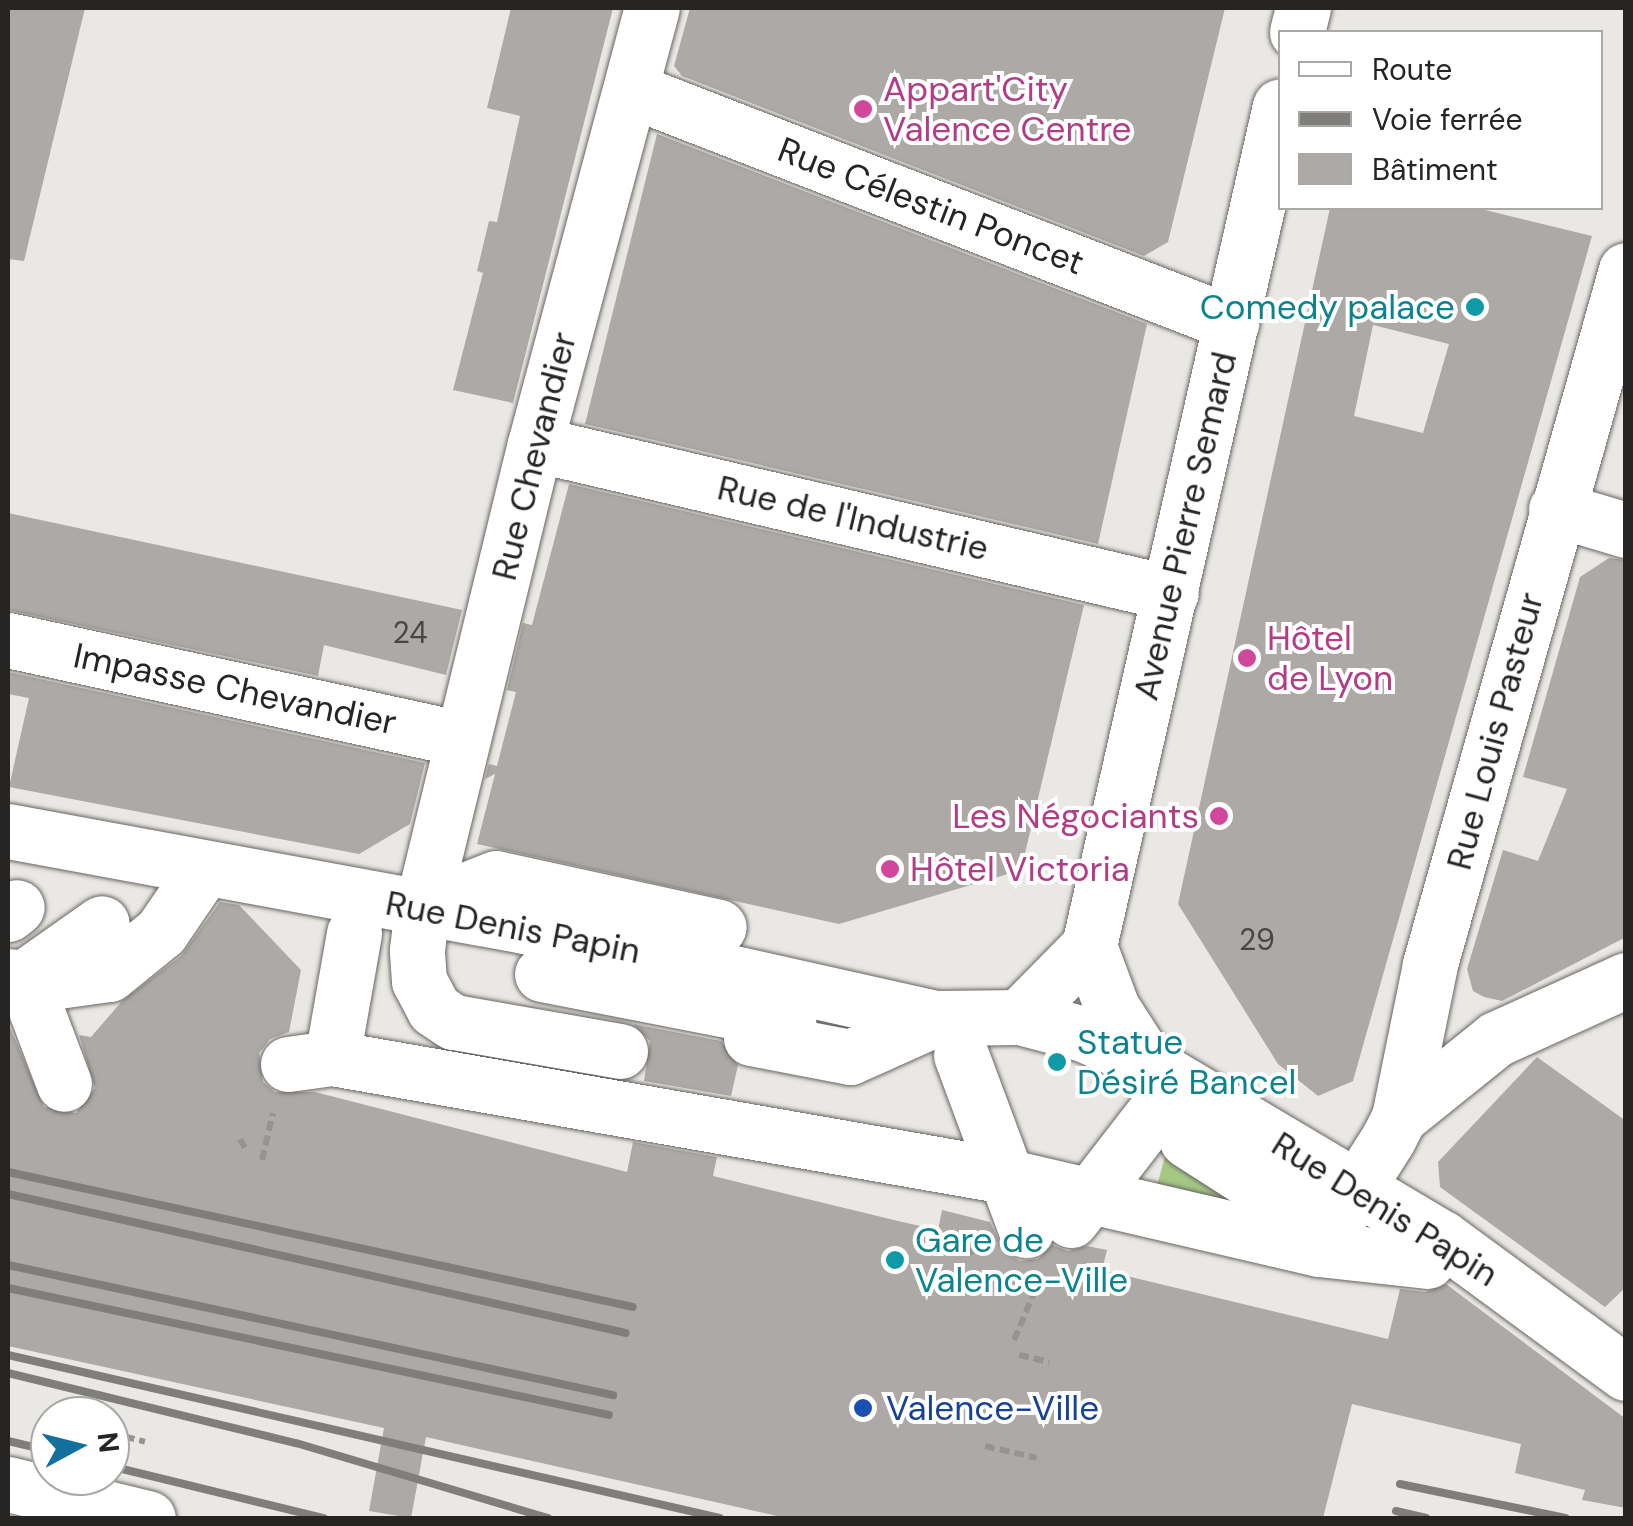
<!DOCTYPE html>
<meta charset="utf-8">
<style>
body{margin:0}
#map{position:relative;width:1633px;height:1526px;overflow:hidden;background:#eae8e4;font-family:"DM Sans",sans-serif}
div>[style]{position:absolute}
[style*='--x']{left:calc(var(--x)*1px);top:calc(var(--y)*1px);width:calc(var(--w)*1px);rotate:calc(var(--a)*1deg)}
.green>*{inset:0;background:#a5c885}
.building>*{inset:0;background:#aca9a6}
.path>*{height:6px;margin-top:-3px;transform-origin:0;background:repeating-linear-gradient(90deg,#969492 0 10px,transparent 0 15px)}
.roads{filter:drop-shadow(0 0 2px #676562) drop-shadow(0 0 2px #676562)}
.minor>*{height:55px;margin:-27.5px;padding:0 27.5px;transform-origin:27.5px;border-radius:27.5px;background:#fff}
.rail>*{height:8px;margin:-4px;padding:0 4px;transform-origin:4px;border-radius:4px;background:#7f7e7b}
.dots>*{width:28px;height:28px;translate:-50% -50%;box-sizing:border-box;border:5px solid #fff;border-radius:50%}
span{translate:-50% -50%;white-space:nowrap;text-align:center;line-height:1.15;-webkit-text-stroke:8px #fff;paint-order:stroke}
.number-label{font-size:30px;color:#484644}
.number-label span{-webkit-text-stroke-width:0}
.hotel-label{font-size:35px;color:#b23c85}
.left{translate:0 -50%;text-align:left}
.right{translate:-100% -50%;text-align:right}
.street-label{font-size:35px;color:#262524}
.culture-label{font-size:35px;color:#0d838f}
.transit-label{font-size:35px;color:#164399}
.frame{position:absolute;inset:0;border:10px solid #262524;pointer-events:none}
.legend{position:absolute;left:1278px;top:30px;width:325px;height:180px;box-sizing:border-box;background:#fff;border:2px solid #a8a8a7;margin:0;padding:12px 18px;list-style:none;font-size:30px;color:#262524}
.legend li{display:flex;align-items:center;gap:20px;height:50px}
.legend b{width:50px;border:2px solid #a8a8a7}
.north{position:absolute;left:30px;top:1396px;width:100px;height:100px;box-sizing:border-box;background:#fff;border:2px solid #a8a8a7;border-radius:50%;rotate:83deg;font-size:28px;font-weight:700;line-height:40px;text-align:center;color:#262524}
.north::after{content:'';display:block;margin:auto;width:35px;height:45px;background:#136f9e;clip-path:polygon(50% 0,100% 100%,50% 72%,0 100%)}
</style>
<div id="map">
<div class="green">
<i style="clip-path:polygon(1170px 1138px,1304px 1231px,1157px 1186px)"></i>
</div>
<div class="building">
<i style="clip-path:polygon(8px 8px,85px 8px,24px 261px,8px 259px)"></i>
<i style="clip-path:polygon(511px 8px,613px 8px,513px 403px,453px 390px,483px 273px,477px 271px,489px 221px,497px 222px,520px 116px,487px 108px)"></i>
<i style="clip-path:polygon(690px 8px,1225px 8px,1168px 242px,1144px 256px,682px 76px,674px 66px)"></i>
<i style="clip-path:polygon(657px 134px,1147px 324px,1098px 544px,585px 424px)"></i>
<i style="clip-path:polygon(evenodd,1330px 208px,1477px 208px,1592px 236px,1353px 1081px,1318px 1096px,1278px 1064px,1178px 904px,1330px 208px,1373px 325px,1449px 344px,1423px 433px,1354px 416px,1373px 325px)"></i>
<i style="clip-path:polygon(569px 484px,1084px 605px,1021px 870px,839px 924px,477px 844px,495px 774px,485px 779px,489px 764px,497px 766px,516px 692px,507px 690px,523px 623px,532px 625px)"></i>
<i style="clip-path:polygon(8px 513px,462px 610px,446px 675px,324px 645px,318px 676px,8px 610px)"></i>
<i style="clip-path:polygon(1609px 558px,1626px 560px,1626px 937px,1502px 1001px,1484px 997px,1473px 991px,1467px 969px,1503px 850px,1538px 861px,1567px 789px,1523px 777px,1580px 577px)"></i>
<i style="clip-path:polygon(8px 672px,425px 763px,410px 824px,359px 854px,9px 787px,29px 698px,8px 694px)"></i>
<i style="clip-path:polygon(220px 902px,239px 905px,301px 970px,289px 1032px,270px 1039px,259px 1053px,263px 1082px,275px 1092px,315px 1092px,627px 1172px,633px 1142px,717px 1157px,713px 1176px,898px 1221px,938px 1230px,942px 1210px,990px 1222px,1005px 1253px,1020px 1261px,1038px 1259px,1052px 1245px,1068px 1251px,1087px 1246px,1107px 1250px,1102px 1270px,1388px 1339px,1400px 1289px,1425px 1292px,1446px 1284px,1626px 1419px,1626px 1508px,1582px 1500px,1585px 1490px,1515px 1473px,1521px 1444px,1352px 1404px,1323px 1518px,786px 1518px,426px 1437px,411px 1518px,369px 1511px,384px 1428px,8px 1346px,8px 1023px,44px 1107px,76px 1113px,95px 1088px,79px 1035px,91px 1037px,122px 1001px,181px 956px)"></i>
<i style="clip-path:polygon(633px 1024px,721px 1041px,738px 1065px,731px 1096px,644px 1081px,650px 1041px)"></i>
<i style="clip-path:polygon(1537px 1057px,1626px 1121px,1626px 1287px,1605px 1307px,1440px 1187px,1438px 1162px)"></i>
</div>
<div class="path">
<i style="--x:240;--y:1139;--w:10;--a:61"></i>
<i style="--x:262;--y:1160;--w:48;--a:-76.8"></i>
<i style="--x:935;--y:1243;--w:47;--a:13.4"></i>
<i style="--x:1067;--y:1275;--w:33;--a:12"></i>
<i style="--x:1014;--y:1340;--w:64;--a:-67"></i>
<i style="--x:1019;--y:1355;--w:31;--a:13"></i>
<i style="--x:110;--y:1433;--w:36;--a:14"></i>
<i style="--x:985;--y:1446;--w:53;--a:13"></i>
</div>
<div class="roads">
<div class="minor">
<i style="--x:1297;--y:32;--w:25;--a:-76"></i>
<i style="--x:631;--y:90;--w:644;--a:21.22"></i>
<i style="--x:535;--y:444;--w:653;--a:13.19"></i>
<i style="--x:1556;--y:509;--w:73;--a:16.7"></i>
<i style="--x:8;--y:640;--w:465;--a:12.3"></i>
<i style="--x:8;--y:831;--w:525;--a:10.43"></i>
<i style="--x:524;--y:926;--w:423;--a:12.6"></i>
<i style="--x:937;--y:1018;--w:82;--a:-0.7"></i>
<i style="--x:1019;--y:1017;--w:64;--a:14.5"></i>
<i style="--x:1081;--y:1033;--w:61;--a:23.2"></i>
<i style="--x:1137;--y:1057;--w:355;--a:30.7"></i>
<i style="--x:1442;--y:1238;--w:228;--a:36.3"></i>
<i style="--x:422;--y:907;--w:79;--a:-21.4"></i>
<i style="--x:496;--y:878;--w:228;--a:12.4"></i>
<i style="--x:8;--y:914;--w:11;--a:-38"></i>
<i style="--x:1089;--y:946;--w:66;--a:69.6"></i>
<i style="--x:1112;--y:1008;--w:70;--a:57.2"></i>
<i style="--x:542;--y:974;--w:251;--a:11"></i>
<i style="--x:8;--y:976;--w:50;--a:5.7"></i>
<i style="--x:58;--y:981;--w:51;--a:-7.8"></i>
<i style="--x:109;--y:974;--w:67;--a:-38.9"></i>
<i style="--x:161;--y:932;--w:76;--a:-55.7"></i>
<i style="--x:24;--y:978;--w:113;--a:69.3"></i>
<i style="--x:24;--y:978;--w:95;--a:-35.2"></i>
<i style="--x:1019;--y:1017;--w:100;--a:-45.4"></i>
<i style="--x:1089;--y:946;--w:861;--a:-77.19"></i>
<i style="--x:751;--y:1038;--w:101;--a:10.9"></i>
<i style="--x:850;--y:1057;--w:95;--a:-24.1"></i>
<i style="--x:620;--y:1051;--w:169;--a:-170.1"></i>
<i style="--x:453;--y:1022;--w:23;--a:-146"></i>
<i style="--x:434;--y:1009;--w:32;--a:-118"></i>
<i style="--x:419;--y:981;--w:31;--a:-94"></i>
<i style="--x:417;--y:950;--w:43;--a:-83.4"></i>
<i style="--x:422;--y:907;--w:477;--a:-76.3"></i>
<i style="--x:535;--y:444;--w:451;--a:-75"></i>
<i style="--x:961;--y:1055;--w:187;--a:69.6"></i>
<i style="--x:332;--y:1058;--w:127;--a:-80"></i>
<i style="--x:288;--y:1064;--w:44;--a:-7.8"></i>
<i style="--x:332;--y:1058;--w:683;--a:9.94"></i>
<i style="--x:1005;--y:1176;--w:322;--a:13.1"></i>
<i style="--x:1319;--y:1249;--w:109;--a:6.3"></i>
<i style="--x:1399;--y:1117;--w:124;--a:-38.8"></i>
<i style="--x:1496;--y:1039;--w:143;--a:-24.4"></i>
<i style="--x:1187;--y:1140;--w:141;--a:32.6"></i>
<i style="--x:1306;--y:1216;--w:32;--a:4"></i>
<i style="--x:1338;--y:1218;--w:93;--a:-57.7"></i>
<i style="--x:1388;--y:1139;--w:25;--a:-63"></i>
<i style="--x:1399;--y:1117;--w:156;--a:-78.5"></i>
<i style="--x:1430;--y:964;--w:721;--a:-74.23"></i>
<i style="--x:1071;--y:1220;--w:147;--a:-52.2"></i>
<i style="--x:8;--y:1484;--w:144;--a:13.7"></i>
</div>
</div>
<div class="rail">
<i style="--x:8;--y:1172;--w:639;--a:12.19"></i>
<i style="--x:8;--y:1194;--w:633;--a:12.68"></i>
<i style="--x:8;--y:1265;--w:619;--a:12.13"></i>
<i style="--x:8;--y:1288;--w:614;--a:11.93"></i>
<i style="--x:8;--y:1355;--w:730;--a:12.89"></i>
<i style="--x:8;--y:1373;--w:296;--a:13.7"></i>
<i style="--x:296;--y:1443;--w:263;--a:16.6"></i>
<i style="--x:8;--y:1441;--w:43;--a:13.4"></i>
<i style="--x:110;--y:1466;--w:220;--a:13.7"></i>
<i style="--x:1400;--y:1484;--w:169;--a:11.6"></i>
<i style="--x:1396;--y:1511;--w:31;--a:13"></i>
</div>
<div class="dots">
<i style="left:863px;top:109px;background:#d1479c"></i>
<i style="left:1475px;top:307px;background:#0f9aa8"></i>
<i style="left:1247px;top:658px;background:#d1479c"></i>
<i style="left:1219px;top:816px;background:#d1479c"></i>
<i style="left:890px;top:869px;background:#d1479c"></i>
<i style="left:1057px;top:1062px;background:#0f9aa8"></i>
<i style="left:895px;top:1260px;background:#0f9aa8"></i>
<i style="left:863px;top:1408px;background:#1a4fb4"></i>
</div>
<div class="number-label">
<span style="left:410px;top:633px">24</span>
<span style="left:1257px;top:940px">29</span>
</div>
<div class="hotel-label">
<span class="left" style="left:883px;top:109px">Appart'City<br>Valence Centre</span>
<span class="left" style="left:1267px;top:658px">Hôtel<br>de Lyon</span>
<span class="right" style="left:1199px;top:816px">Les Négociants</span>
<span class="left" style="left:910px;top:869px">Hôtel Victoria</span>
</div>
<div class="street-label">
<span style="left:931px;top:206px;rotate:21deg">Rue Célestin Poncet</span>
<span style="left:534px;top:456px;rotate:-76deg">Rue Chevandier</span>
<span style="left:853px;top:518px;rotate:13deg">Rue de l'Industrie</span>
<span style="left:1185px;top:526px;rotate:-77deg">Avenue Pierre Semard</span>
<span style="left:235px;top:689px;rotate:12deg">Impasse Chevandier</span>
<span style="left:1495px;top:731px;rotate:-75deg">Rue Louis Pasteur</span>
<span style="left:513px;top:927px;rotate:11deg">Rue Denis Papin</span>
<span style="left:1385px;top:1209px;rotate:32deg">Rue Denis Papin</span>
</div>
<div class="culture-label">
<span class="right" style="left:1455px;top:307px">Comedy palace</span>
<span class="left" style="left:1077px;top:1062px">Statue<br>Désiré Bancel</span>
<span class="left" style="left:915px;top:1260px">Gare de<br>Valence-Ville</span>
</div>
<div class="transit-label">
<span class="left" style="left:886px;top:1408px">Valence-Ville</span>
</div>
<div class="frame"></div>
<ul class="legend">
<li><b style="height:12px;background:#fff"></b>Route</li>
<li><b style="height:12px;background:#7f7e7b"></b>Voie ferrée</li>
<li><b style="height:28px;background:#aca9a6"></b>Bâtiment</li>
</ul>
<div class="north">N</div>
</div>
